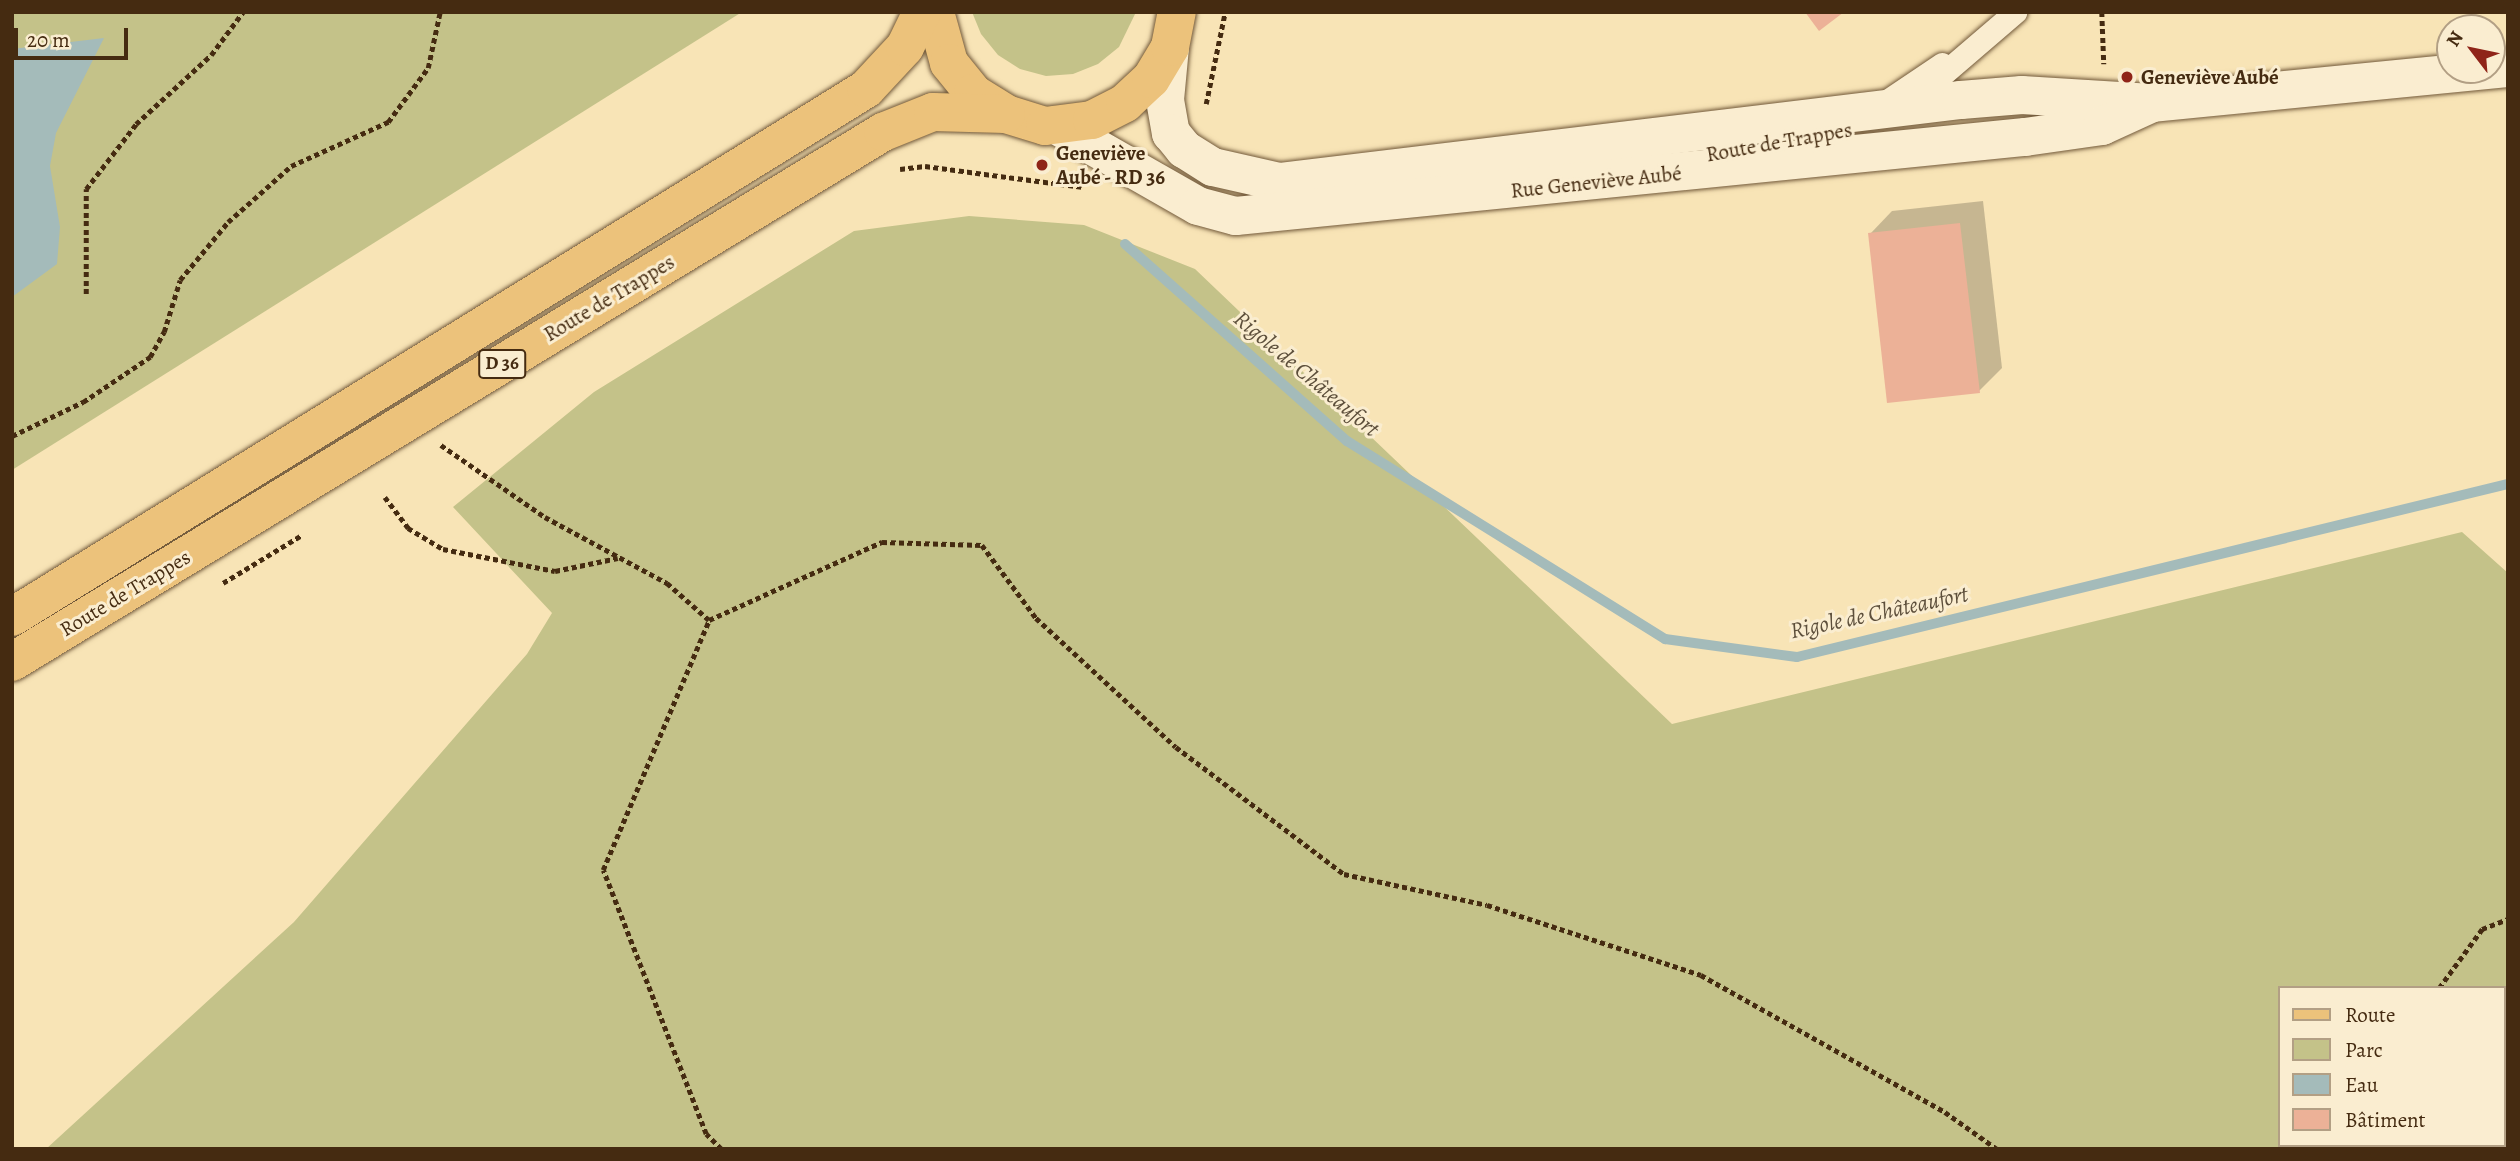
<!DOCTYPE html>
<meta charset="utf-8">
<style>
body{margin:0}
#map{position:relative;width:2520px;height:1161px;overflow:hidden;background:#f8e4b6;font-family:Alegreya,serif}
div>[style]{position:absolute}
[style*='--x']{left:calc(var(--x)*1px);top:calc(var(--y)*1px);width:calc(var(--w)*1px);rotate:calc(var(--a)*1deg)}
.green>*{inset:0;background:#c4c289}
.water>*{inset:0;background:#a4bbba}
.shadow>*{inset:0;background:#0003}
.stream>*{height:10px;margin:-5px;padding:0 5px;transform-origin:5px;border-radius:5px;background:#a4bbba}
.building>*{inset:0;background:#ecb197}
.path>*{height:4.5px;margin-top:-2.25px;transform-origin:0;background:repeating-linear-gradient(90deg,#452b11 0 5px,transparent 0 8.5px)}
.roads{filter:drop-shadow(0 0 2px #72593a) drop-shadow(0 0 2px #72593a)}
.service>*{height:23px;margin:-11.5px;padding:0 11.5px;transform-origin:11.5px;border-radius:11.5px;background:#faedd0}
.tertiary>*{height:38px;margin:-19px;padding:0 19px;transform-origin:19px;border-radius:19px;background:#faedd0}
.primary>*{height:38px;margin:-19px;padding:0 19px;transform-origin:19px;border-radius:19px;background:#ecc27b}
.dots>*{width:19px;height:19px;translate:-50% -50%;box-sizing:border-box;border:4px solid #faedd0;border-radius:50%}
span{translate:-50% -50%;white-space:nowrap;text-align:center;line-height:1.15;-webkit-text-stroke:6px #faedd0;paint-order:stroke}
.shield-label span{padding:2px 5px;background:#faedd0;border:2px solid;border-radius:5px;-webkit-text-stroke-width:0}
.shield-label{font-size:19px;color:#452b11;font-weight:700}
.poi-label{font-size:21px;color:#452b11;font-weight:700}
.left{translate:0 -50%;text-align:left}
.street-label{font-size:21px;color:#452b11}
.water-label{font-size:23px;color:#5d4f3b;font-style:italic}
.frame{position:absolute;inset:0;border:14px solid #452b11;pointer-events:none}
.legend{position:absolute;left:2278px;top:986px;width:228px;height:161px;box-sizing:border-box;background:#faedd0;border:2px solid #b29f84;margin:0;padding:9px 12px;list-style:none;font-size:21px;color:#452b11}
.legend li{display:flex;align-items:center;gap:14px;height:35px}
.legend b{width:35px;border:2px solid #b29f84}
.north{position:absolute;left:2436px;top:14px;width:70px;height:70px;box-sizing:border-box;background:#faedd0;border:2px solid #b29f84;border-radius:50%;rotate:302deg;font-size:19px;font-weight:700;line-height:28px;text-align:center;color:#452b11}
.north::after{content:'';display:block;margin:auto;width:24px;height:32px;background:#8f2418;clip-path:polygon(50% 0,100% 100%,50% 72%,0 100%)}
.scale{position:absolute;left:14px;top:28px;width:114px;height:32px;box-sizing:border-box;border:4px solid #452b11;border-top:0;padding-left:9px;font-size:21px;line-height:24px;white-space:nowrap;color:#452b11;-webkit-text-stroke:5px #faedd0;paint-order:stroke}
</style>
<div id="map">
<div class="green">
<i style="clip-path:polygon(12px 12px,742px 12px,12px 470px)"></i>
<i style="clip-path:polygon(972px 12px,1136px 12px,1119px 47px,1098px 64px,1073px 74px,1046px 76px,1020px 69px,998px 55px,981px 34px)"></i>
<i style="clip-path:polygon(evenodd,969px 216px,1084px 225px,1195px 269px,1672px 724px,2462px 532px,2508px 573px,2508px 1149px,46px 1149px,294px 922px,527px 654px,552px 613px,453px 507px,594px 392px,854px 231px,969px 216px,2280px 988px,2504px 988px,2504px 1145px,2280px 1145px,2280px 988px)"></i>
</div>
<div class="water">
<i style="clip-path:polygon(104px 38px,56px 133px,50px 166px,60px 227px,57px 264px,12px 297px,12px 49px)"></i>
</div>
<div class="shadow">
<i style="clip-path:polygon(1983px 201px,2002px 368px,1979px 391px,1870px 234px,1892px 211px)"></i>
</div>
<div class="stream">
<i style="--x:1125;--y:244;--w:297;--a:41.6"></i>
<i style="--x:1347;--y:441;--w:375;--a:31.9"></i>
<i style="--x:1665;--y:639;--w:133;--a:7.8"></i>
<i style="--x:1797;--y:657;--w:732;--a:-13.68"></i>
</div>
<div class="building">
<i style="clip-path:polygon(1805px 12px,1844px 12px,1819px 31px)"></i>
<i style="clip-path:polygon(1960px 223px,1980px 393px,1887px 403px,1868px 233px)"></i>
</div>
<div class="path">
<i style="--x:2102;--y:12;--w:52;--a:87.8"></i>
<i style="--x:1206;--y:104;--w:94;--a:-78.3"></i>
<i style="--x:900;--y:169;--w:25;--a:-7"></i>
<i style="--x:925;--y:166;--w:158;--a:7.6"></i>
<i style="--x:86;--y:294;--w:105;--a:-90"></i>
<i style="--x:86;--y:189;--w:82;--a:-52.4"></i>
<i style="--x:136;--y:124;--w:102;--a:-42.6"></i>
<i style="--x:211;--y:55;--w:54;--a:-53.3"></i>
<i style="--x:12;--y:436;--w:79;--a:-25.6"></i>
<i style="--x:83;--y:402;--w:81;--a:-33.9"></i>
<i style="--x:150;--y:357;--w:29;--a:-61"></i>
<i style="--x:164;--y:332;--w:54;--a:-72.9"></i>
<i style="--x:180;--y:280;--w:75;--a:-50.4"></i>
<i style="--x:228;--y:222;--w:84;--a:-41.6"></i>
<i style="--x:291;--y:166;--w:107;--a:-24.4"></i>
<i style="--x:388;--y:122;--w:67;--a:-53.5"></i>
<i style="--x:428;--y:68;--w:57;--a:-77.9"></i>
<i style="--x:441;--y:445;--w:126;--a:34.7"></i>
<i style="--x:545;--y:517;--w:139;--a:28.4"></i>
<i style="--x:667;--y:583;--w:56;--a:41.4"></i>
<i style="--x:385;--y:497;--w:39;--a:53"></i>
<i style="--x:408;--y:528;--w:41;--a:31"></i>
<i style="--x:443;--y:549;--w:114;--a:11.1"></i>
<i style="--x:555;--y:571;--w:64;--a:-11.7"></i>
<i style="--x:223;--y:583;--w:92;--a:-31.3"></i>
<i style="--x:2439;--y:988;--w:73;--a:-53.9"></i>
<i style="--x:2482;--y:929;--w:28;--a:-21"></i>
<i style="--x:2504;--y:1088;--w:4;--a:-27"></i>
<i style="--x:2369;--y:1145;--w:4;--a:76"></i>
<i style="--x:721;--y:1149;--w:21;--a:-135"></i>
<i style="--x:706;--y:1134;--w:283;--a:-111.3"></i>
<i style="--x:603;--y:870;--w:272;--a:-67"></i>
<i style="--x:709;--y:620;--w:190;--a:-24.3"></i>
<i style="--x:882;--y:542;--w:100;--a:1.7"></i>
<i style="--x:982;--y:545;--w:91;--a:53.5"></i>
<i style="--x:1036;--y:618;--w:190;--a:42.7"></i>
<i style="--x:1176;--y:747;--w:211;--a:37.1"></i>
<i style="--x:1344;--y:874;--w:146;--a:12.2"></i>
<i style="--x:1487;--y:905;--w:225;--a:18.1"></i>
<i style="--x:1701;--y:975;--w:280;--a:29.3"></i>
<i style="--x:1945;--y:1112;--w:64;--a:35.4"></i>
<i style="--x:2385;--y:1149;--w:7;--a:-34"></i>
</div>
<div class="roads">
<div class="service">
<i style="--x:1909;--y:103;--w:140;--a:-40.6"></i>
<i style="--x:1878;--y:107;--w:77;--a:-33.9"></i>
</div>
<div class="tertiary">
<i style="--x:1170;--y:47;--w:53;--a:95.4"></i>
<i style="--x:1165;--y:100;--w:34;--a:80"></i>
<i style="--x:1171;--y:133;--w:21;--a:51"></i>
<i style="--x:1184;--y:149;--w:34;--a:32"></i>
<i style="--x:1213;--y:167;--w:68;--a:12.8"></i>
<i style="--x:1279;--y:182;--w:687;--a:-6.86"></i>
<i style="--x:1961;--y:100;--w:61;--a:-4.7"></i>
<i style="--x:2022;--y:95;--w:130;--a:3.5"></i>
<i style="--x:2152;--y:103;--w:358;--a:-5.6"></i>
<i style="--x:1056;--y:125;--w:163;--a:29.7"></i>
<i style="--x:1198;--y:206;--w:39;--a:15"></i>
<i style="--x:1236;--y:216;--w:793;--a:-5.72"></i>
<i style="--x:2025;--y:137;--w:78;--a:-8.1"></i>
<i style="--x:2102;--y:126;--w:53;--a:-24.6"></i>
</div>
<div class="primary">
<i style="--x:935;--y:12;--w:53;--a:74.6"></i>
<i style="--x:949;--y:63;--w:38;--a:51"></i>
<i style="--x:973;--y:93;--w:39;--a:32"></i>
<i style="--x:1006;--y:114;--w:41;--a:17.1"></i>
<i style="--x:1045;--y:126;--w:47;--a:-7.3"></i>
<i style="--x:1092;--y:120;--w:37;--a:-27"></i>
<i style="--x:1125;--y:103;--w:35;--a:-43"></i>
<i style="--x:1151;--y:79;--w:37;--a:-59"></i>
<i style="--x:1170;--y:47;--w:36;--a:-79"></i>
<i style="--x:12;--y:617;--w:1004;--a:-31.73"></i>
<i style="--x:866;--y:89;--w:57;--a:-47.1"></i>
<i style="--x:905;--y:47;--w:39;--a:-64"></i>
<i style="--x:12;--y:662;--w:1020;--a:-31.32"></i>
<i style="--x:883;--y:132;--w:54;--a:-21.8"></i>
<i style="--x:933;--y:112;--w:73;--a:1.6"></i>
</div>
</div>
<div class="dots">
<i style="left:2127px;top:77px;background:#8f2418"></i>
<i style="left:1042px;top:165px;background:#8f2418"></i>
</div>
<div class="shield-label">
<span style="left:502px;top:364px">D 36</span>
</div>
<div class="poi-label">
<span class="left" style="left:2141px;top:77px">Geneviève Aubé</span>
<span class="left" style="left:1056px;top:165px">Geneviève<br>Aubé - RD 36</span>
</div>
<div class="street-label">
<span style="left:1779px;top:142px;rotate:-10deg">Route de Trappes</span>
<span style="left:1596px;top:182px;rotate:-6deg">Rue Geneviève Aubé</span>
<span style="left:609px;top:298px;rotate:-31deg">Route de Trappes</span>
<span style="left:125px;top:593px;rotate:-31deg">Route de Trappes</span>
</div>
<div class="water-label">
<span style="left:1306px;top:374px;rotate:40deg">Rigole de Châteaufort</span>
<span style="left:1879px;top:613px;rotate:-12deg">Rigole de Châteaufort</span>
</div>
<div class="frame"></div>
<ul class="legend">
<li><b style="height:9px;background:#ecc27b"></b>Route</li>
<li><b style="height:19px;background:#c4c289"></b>Parc</li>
<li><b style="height:19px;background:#a4bbba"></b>Eau</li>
<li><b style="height:19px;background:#ecb197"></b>Bâtiment</li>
</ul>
<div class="north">N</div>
<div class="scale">20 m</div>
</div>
